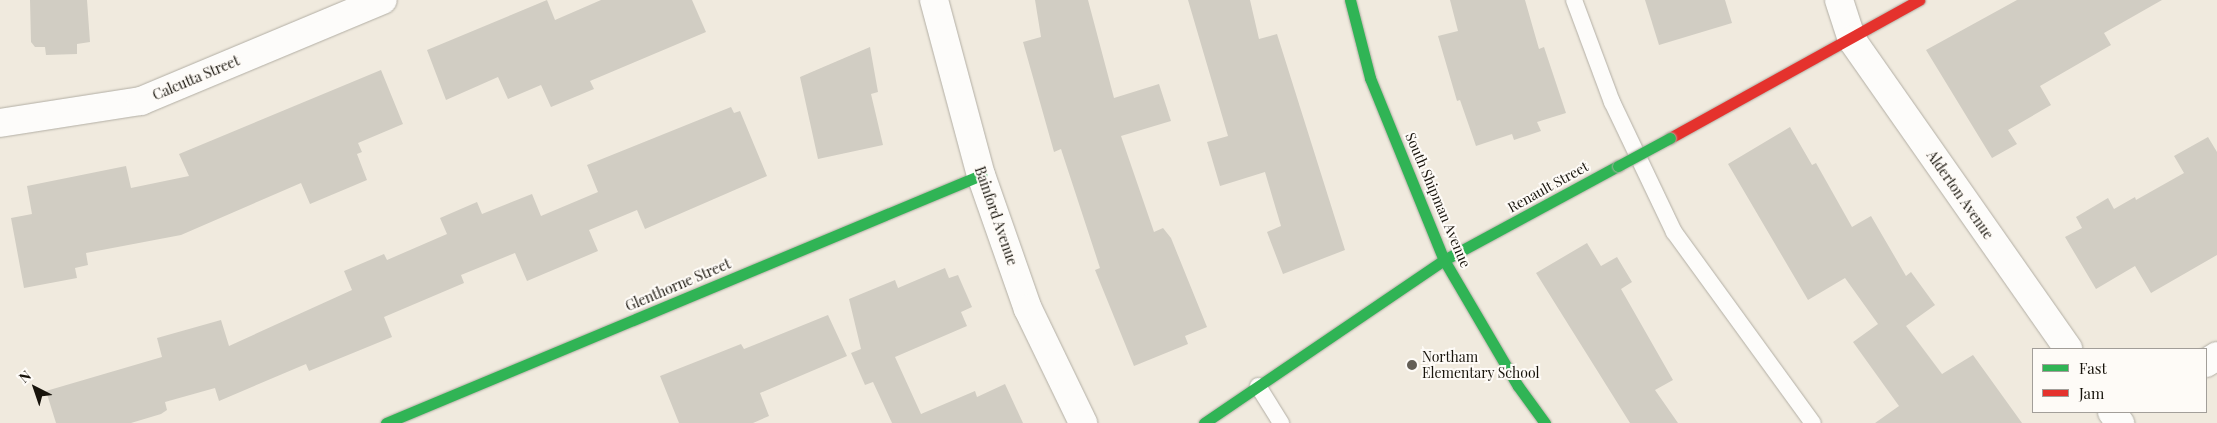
<!DOCTYPE html>
<style>
body{margin:0}
#map{position:relative;width:2217px;height:423px;overflow:hidden;background:#f0eade;font-family:"Playfair Display",serif}
div>[style]{position:absolute}
[style*='--x']{left:calc(var(--x)*1px);top:calc(var(--y)*1px);width:calc(var(--w)*1px);rotate:calc(var(--a)*1deg)}
.building>*{inset:0;background:#d1cdc3}
.roads{filter:drop-shadow(0 0 1px #b2aea4) drop-shadow(0 0 1px #b2aea4)}
.lane>*{height:16px;margin:-8px;padding:0 8px;transform-origin:8px;border-radius:8px;background:#fdfcfa}
.street>*{height:28px;margin:-14px;padding:0 14px;transform-origin:14px;border-radius:14px;background:#fdfcfa}
.fast>*{height:11px;margin:-5.5px;padding:0 5.5px;transform-origin:5.5px;border-radius:5.5px;background:#30b455}
.jam>*{height:11px;margin:-5.5px;padding:0 5.5px;transform-origin:5.5px;border-radius:5.5px;background:#e5322d}
.bridges{filter:drop-shadow(0 0 1px #b2aea4) drop-shadow(0 0 1px #b2aea4)}
.fast-bridge>*{height:11px;margin:-5.5px;padding:0 5.5px;transform-origin:5.5px;border-radius:5.5px;background:#30b455}
.dots>*{width:14px;height:14px;translate:-50% -50%;box-sizing:border-box;border:2px solid #fefbf7;border-radius:50%}
span{translate:-50% -50%;white-space:nowrap;text-align:center;line-height:1.15;-webkit-text-stroke:4px #fefbf7;paint-order:stroke}
.street-label{font-size:14px;color:#17130b}
.poi-label{font-size:14px;color:#17130b}
.left{translate:0 -50%;text-align:left}
.legend{position:absolute;left:2032px;top:348px;width:175px;height:65px;box-sizing:border-box;background:#fefbf7;border:1px solid #a29e99;margin:0;padding:6px 9px;list-style:none;font-size:15px;color:#17130b}
.legend li{display:flex;align-items:center;gap:10px;height:25px}
.legend b{width:25px;border:1px solid #a29e99}
.north{position:absolute;left:10px;top:363px;width:50px;height:50px;-webkit-text-stroke:4px #fefbf7;paint-order:stroke;rotate:319deg;font-size:14px;font-weight:700;line-height:20px;text-align:center;color:#17130b}
.north::after{content:'';display:block;margin:auto;width:18px;height:22px;background:#17130b;clip-path:polygon(50% 0,100% 100%,50% 72%,0 100%)}
</style>
<div id="map">
<div class="building">
<i style="clip-path:polygon(30px 0,87px 0,90px 42px,77px 44px,77px 54px,46px 55px,45px 47px,35px 47px,31px 42px)"></i>
<i style="clip-path:polygon(547px 0,555px 20px,601px 0,692px 0,706px 32px,590px 81px,594px 89px,551px 107px,541px 85px,508px 99px,498px 77px,446px 100px,427px 50px)"></i>
<i style="clip-path:polygon(1035px 0,1088px 0,1114px 98px,1159px 84px,1171px 121px,1121px 136px,1154px 232px,1163px 228px,1171px 238px,1207px 327px,1185px 336px,1188px 344px,1134px 366px,1095px 270px,1100px 268px,1061px 149px,1054px 152px,1023px 42px,1041px 37px)"></i>
<i style="clip-path:polygon(1188px 0,1250px 0,1259px 39px,1277px 34px,1345px 250px,1283px 274px,1267px 232px,1281px 226px,1265px 172px,1220px 186px,1207px 142px,1228px 136px)"></i>
<i style="clip-path:polygon(1450px 0,1525px 0,1539px 49px,1544px 47px,1566px 113px,1537px 122px,1541px 131px,1514px 140px,1512px 134px,1476px 146px,1460px 100px,1457px 101px,1438px 36px,1458px 31px)"></i>
<i style="clip-path:polygon(1645px 0,1725px 0,1732px 23px,1659px 45px)"></i>
<i style="clip-path:polygon(2017px 0,2162px 0,2104px 33px,2111px 45px,2040px 86px,2051px 105px,2008px 130px,2017px 144px,1992px 158px,1926px 50px)"></i>
<i style="clip-path:polygon(870px 47px,878px 92px,871px 94px,883px 145px,818px 159px,800px 77px)"></i>
<i style="clip-path:polygon(381px 70px,403px 124px,358px 143px,362px 152px,357px 154px,367px 180px,310px 204px,301px 183px,181px 235px,86px 253px,88px 265px,75px 268px,77px 278px,24px 288px,11px 218px,32px 214px,27px 186px,126px 166px,131px 188px,189px 176px,179px 154px)"></i>
<i style="clip-path:polygon(731px 107px,734px 113px,740px 111px,767px 176px,645px 229px,637px 210px,589px 230px,598px 251px,527px 281px,515px 253px,461px 275px,464px 283px,384px 317px,392px 337px,309px 371px,306px 364px,219px 401px,215px 388px,165px 402px,167px 410px,161px 414px,131px 423px,56px 423px,46px 391px,162px 357px,157px 338px,221px 320px,229px 346px,352px 290px,344px 271px,384px 254px,387px 260px,447px 234px,440px 218px,477px 202px,482px 214px,532px 194px,541px 216px,598px 192px,587px 165px)"></i>
<i style="clip-path:polygon(1790px 127px,1812px 165px,1816px 163px,1852px 227px,1871px 216px,1906px 276px,1911px 272px,1935px 305px,1906px 326px,1942px 374px,1973px 355px,2022px 423px,1875px 423px,1899px 406px,1853px 342px,1878px 324px,1845px 278px,1808px 300px,1728px 164px)"></i>
<i style="clip-path:polygon(2208px 137px,2217px 152px,2217px 255px,2151px 293px,2135px 266px,2096px 289px,2065px 237px,2082px 228px,2076px 217px,2108px 198px,2114px 209px,2135px 197px,2136px 200px,2184px 173px,2174px 156px)"></i>
<i style="clip-path:polygon(1587px 243px,1601px 266px,1617px 257px,1632px 282px,1621px 289px,1673px 380px,1655px 390px,1678px 423px,1630px 423px,1536px 273px)"></i>
<i style="clip-path:polygon(945px 268px,949px 278px,958px 275px,972px 307px,961px 312px,967px 326px,895px 357px,921px 414px,975px 391px,977px 397px,1005px 384px,1023px 423px,892px 423px,873px 382px,865px 385px,851px 353px,861px 349px,849px 299px,895px 280px,898px 288px)"></i>
<i style="clip-path:polygon(828px 315px,847px 356px,760px 393px,769px 416px,753px 423px,679px 423px,660px 376px,741px 344px,744px 349px)"></i>
</div>
<div class="roads">
<div class="lane">
<i style="--x:1574;--y:0;--w:109;--a:69.6"></i>
<i style="--x:1612;--y:102;--w:144;--a:64.5"></i>
<i style="--x:1674;--y:232;--w:236;--a:54"></i>
<i style="--x:1258;--y:386;--w:44;--a:58.1"></i>
</div>
<div class="street">
<i style="--x:934;--y:0;--w:181;--a:75"></i>
<i style="--x:981;--y:175;--w:142;--a:70.7"></i>
<i style="--x:1028;--y:309;--w:127;--a:64.2"></i>
<i style="--x:1839;--y:0;--w:42;--a:72"></i>
<i style="--x:1852;--y:40;--w:377;--a:55"></i>
<i style="--x:0;--y:123;--w:143;--a:-8.9"></i>
<i style="--x:141;--y:101;--w:262;--a:-22.7"></i>
<i style="--x:2206;--y:363;--w:13;--a:-32"></i>
<i style="--x:2112;--y:412;--w:14;--a:54"></i>
</div>
<div class="fast">
<i style="--x:1350;--y:0;--w:81;--a:75.6"></i>
<i style="--x:1370;--y:78;--w:196;--a:67.9"></i>
<i style="--x:1444;--y:260;--w:146;--a:59.6"></i>
<i style="--x:1518;--y:386;--w:46;--a:53.9"></i>
<i style="--x:386;--y:423;--w:645;--a:-22.63"></i>
<i style="--x:1204;--y:423;--w:290;--a:-34.2"></i>
<i style="--x:1444;--y:260;--w:198;--a:-28.4"></i>
</div>
<div class="jam">
<i style="--x:1670;--y:138;--w:285;--a:-29"></i>
</div>
</div>
<div class="bridges">
<div class="fast-bridge">
<i style="--x:1618;--y:166;--w:59;--a:-28.3"></i>
</div>
</div>
<div class="dots">
<i style="left:1412px;top:365px;background:#635e55"></i>
</div>
<div class="street-label">
<span style="left:196px;top:78px;rotate:-23deg">Calcutta Street</span>
<span style="left:1548px;top:187px;rotate:-29deg">Renault Street</span>
<span style="left:1960px;top:195px;rotate:55deg">Alderton Avenue</span>
<span style="left:1438px;top:200px;rotate:67deg">South Shipman Avenue</span>
<span style="left:996px;top:216px;rotate:71deg">Bainford Avenue</span>
<span style="left:678px;top:285px;rotate:-23deg">Glenthorne Street</span>
</div>
<div class="poi-label">
<span class="left" style="left:1422px;top:365px">Northam<br>Elementary School</span>
</div>
<ul class="legend">
<li><b style="height:6px;background:#30b455"></b>Fast</li>
<li><b style="height:6px;background:#e5322d"></b>Jam</li>
</ul>
<div class="north">N</div>
</div>
